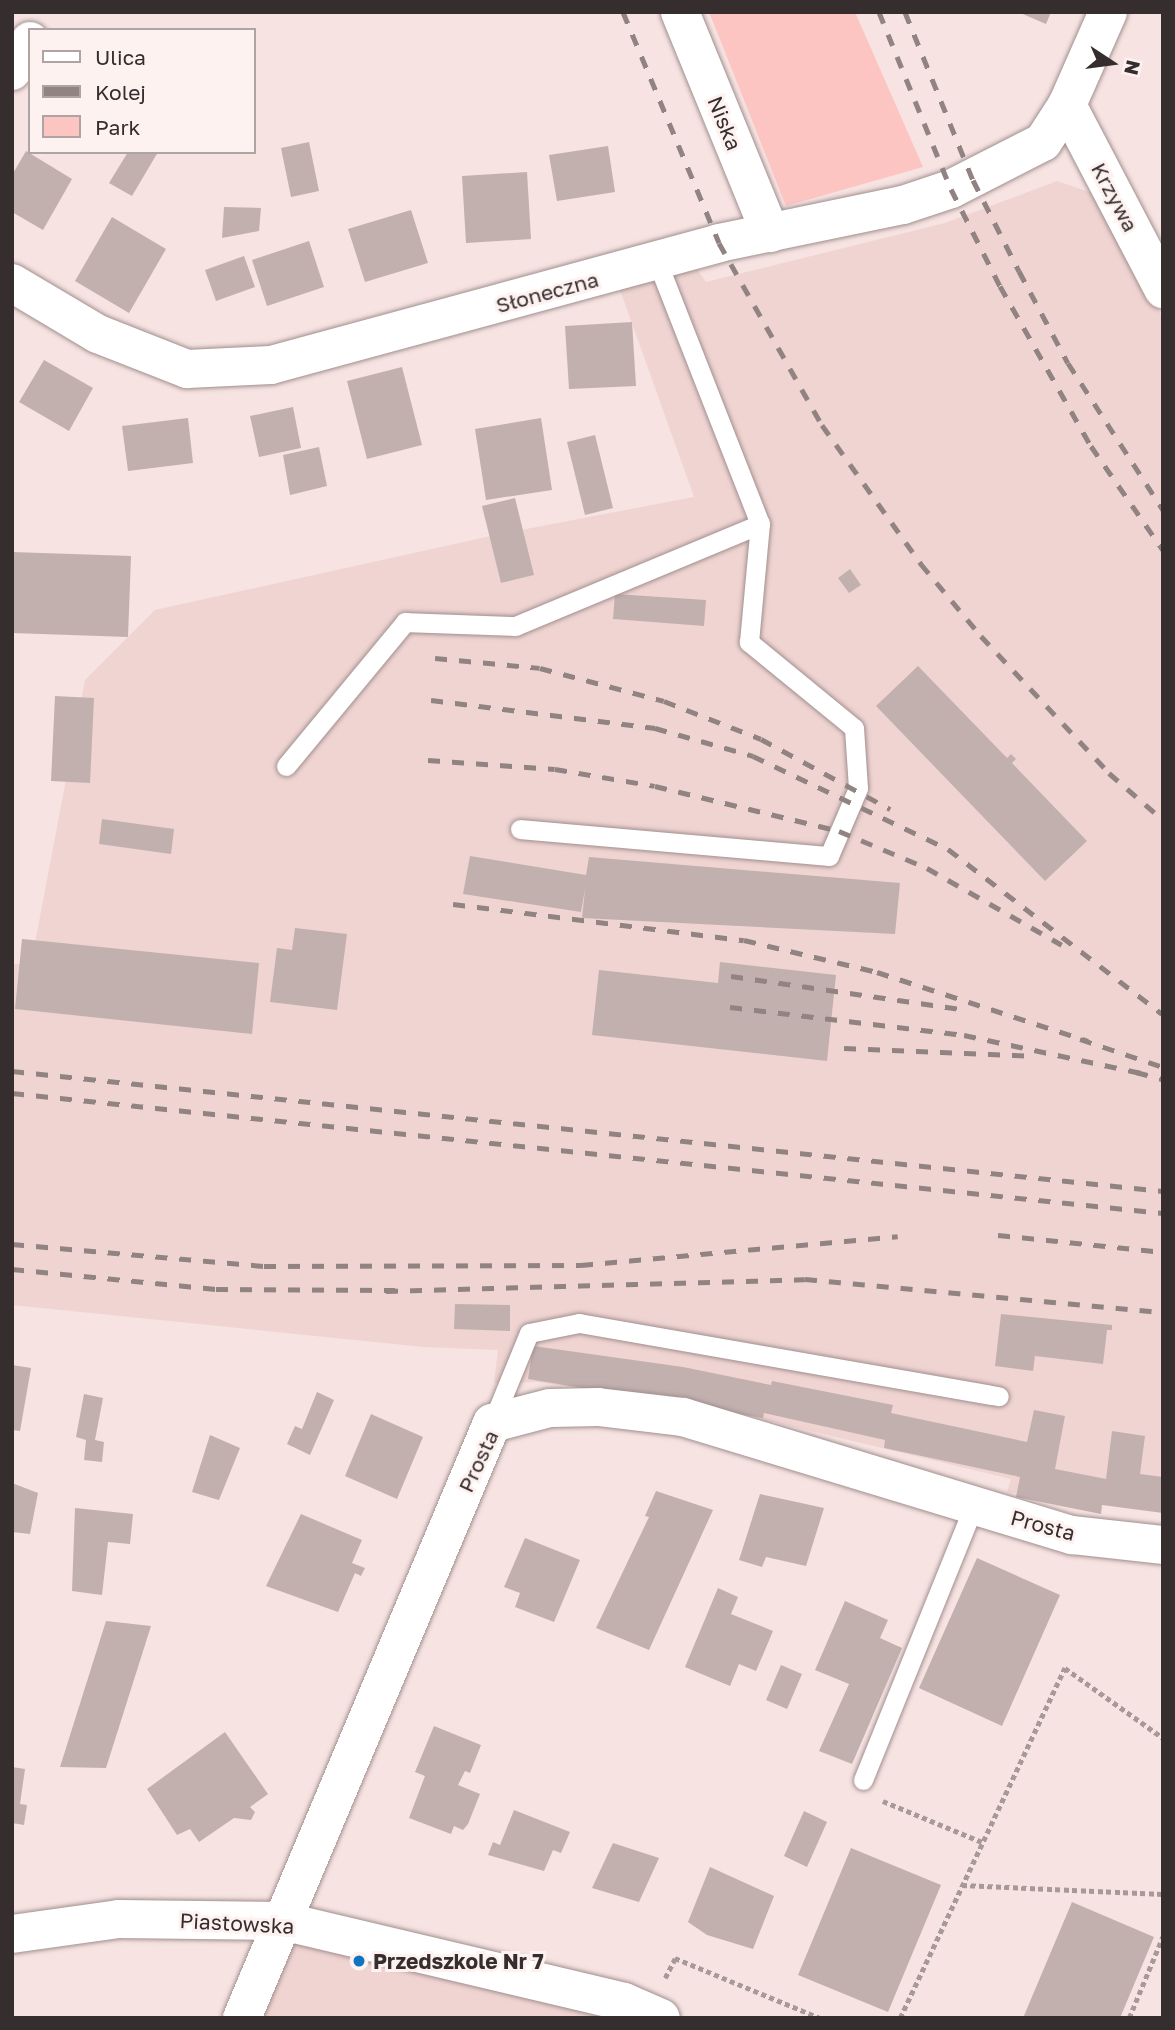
<!DOCTYPE html>
<meta charset="utf-8">
<style>
body{margin:0}
#map{position:relative;width:1175px;height:2030px;overflow:hidden;background:#f6e3e2;font-family:"Golos Text",sans-serif}
div>[style]{position:absolute}
[style*='--x']{left:calc(var(--x)*1px);top:calc(var(--y)*1px);width:calc(var(--w)*1px);rotate:calc(var(--a)*1deg)}
.built>*{inset:0;background:#efd4d2}
.green>*{inset:0;background:#fcc5c2}
.building>*{inset:0;background:#c2b0af}
.path>*{height:4.5px;margin-top:-2.25px;transform-origin:0;background:repeating-linear-gradient(90deg,#a89999 0 5px,transparent 0 8.5px)}
.roads{filter:drop-shadow(0 0 2px #a18f8e) drop-shadow(0 0 2px #a18f8e)}
.lane>*{height:19px;margin:-9.5px;padding:0 9.5px;transform-origin:9.5px;border-radius:9.5px;background:#fff}
.street>*{height:38px;margin:-19px;padding:0 19px;transform-origin:19px;border-radius:19px;background:#fff}
.rail>*{height:5px;margin-top:-2.5px;transform-origin:0;background:repeating-linear-gradient(90deg,#908382 0 12px,transparent 0 24px)}
.dots>*{width:19px;height:19px;translate:-50% -50%;box-sizing:border-box;border:4px solid #fef2f1;border-radius:50%}
span{translate:-50% -50%;white-space:nowrap;text-align:center;line-height:1.15;-webkit-text-stroke:6px #fef2f1;paint-order:stroke}
.street-label{font-size:21px;color:#362e2e}
.poi-label{font-size:21px;color:#362e2e;font-weight:700}
.left{translate:0 -50%;text-align:left}
.frame{position:absolute;inset:0;border:14px solid #362e2e;pointer-events:none}
.legend{position:absolute;left:28px;top:28px;width:228px;height:126px;box-sizing:border-box;background:#fef2f1;border:2px solid #aea4a3;margin:0;padding:9px 12px;list-style:none;font-size:21px;color:#362e2e}
.legend li{display:flex;align-items:center;gap:14px;height:35px}
.legend b{width:35px;border:2px solid #aea4a3}
.north{position:absolute;left:1077px;top:28px;width:70px;height:70px;-webkit-text-stroke:5px #fef2f1;paint-order:stroke;rotate:103deg;font-size:19px;font-weight:700;line-height:28px;text-align:center;color:#362e2e}
.north::after{content:'';display:block;margin:auto;width:24px;height:32px;background:#362e2e;clip-path:polygon(50% 0,100% 100%,50% 72%,0 100%)}
</style>
<div id="map">
<div class="built">
<i style="clip-path:polygon(1057px 181px,1098px 195px,1163px 319px,1163px 1510px,1007px 1492px,1011px 1479px,715px 1408px,537px 1382px,494px 1383px,498px 1350px,424px 1347px,12px 1305px,12px 964px,31px 964px,85px 680px,155px 610px,500px 534px,694px 497px,614px 273px,693px 263px,706px 282px,945px 223px)"></i>
<i style="clip-path:polygon(282px 1921px,661px 2018px,242px 2018px)"></i>
</div>
<div class="green">
<i style="clip-path:polygon(709px 12px,855px 12px,923px 167px,786px 206px)"></i>
</div>
<div class="building">
<i style="clip-path:polygon(1018px 12px,1051px 12px,1046px 24px)"></i>
<i style="clip-path:polygon(309px 142px,319px 191px,291px 197px,281px 148px)"></i>
<i style="clip-path:polygon(608px 146px,615px 192px,557px 201px,549px 155px)"></i>
<i style="clip-path:polygon(26px 151px,72px 179px,43px 230px,12px 212px,12px 175px)"></i>
<i style="clip-path:polygon(128px 152px,158px 152px,132px 196px,109px 183px)"></i>
<i style="clip-path:polygon(527px 172px,531px 239px,466px 243px,462px 176px)"></i>
<i style="clip-path:polygon(224px 207px,261px 208px,259px 231px,222px 238px)"></i>
<i style="clip-path:polygon(411px 210px,428px 263px,365px 282px,348px 229px)"></i>
<i style="clip-path:polygon(112px 217px,166px 249px,129px 313px,75px 281px)"></i>
<i style="clip-path:polygon(309px 241px,324px 287px,267px 306px,252px 260px)"></i>
<i style="clip-path:polygon(244px 256px,255px 287px,216px 301px,205px 270px)"></i>
<i style="clip-path:polygon(632px 322px,636px 386px,569px 389px,565px 326px)"></i>
<i style="clip-path:polygon(44px 360px,93px 388px,69px 431px,19px 402px)"></i>
<i style="clip-path:polygon(402px 367px,422px 445px,367px 459px,347px 381px)"></i>
<i style="clip-path:polygon(293px 407px,301px 448px,259px 457px,250px 416px)"></i>
<i style="clip-path:polygon(188px 418px,193px 463px,128px 471px,122px 426px)"></i>
<i style="clip-path:polygon(541px 418px,552px 490px,486px 500px,475px 429px)"></i>
<i style="clip-path:polygon(595px 435px,613px 508px,585px 515px,567px 442px)"></i>
<i style="clip-path:polygon(319px 447px,327px 486px,290px 495px,283px 455px)"></i>
<i style="clip-path:polygon(515px 498px,534px 575px,501px 583px,482px 506px)"></i>
<i style="clip-path:polygon(12px 552px,131px 556px,128px 637px,12px 633px)"></i>
<i style="clip-path:polygon(850px 569px,861px 585px,849px 593px,838px 578px)"></i>
<i style="clip-path:polygon(615px 594px,706px 600px,704px 626px,613px 619px)"></i>
<i style="clip-path:polygon(918px 666px,1007px 758px,1011px 754px,1016px 759px,1012px 763px,1087px 841px,1045px 881px,876px 706px)"></i>
<i style="clip-path:polygon(55px 696px,94px 698px,90px 783px,51px 781px)"></i>
<i style="clip-path:polygon(102px 819px,174px 829px,171px 854px,99px 844px)"></i>
<i style="clip-path:polygon(470px 856px,586px 875px,589px 857px,900px 883px,895px 934px,582px 918px,585px 889px,581px 912px,463px 894px)"></i>
<i style="clip-path:polygon(295px 928px,347px 934px,337px 1010px,270px 1002px,277px 948px,292px 950px)"></i>
<i style="clip-path:polygon(22px 939px,259px 963px,252px 1034px,15px 1009px)"></i>
<i style="clip-path:polygon(720px 962px,836px 975px,827px 1061px,592px 1035px,599px 970px,718px 983px)"></i>
<i style="clip-path:polygon(455px 1304px,510px 1305px,510px 1331px,454px 1329px)"></i>
<i style="clip-path:polygon(1001px 1314px,1112px 1325px,1112px 1330px,1107px 1330px,1103px 1364px,1035px 1356px,1033px 1371px,995px 1366px)"></i>
<i style="clip-path:polygon(533px 1346px,683px 1367px,771px 1385px,772px 1381px,893px 1405px,891px 1413px,1027px 1442px,1034px 1410px,1065px 1416px,1055px 1469px,1106px 1479px,1112px 1431px,1145px 1436px,1140px 1474px,1163px 1477px,1163px 1513px,1102px 1505px,1101px 1514px,1016px 1497px,1020px 1477px,884px 1448px,885px 1440px,764px 1413px,763px 1418px,528px 1379px)"></i>
<i style="clip-path:polygon(12px 1365px,31px 1368px,20px 1431px,12px 1430px)"></i>
<i style="clip-path:polygon(317px 1392px,334px 1400px,310px 1455px,287px 1444px,295px 1426px,302px 1429px)"></i>
<i style="clip-path:polygon(84px 1394px,103px 1398px,95px 1440px,104px 1442px,102px 1462px,84px 1460px,86px 1440px,76px 1437px)"></i>
<i style="clip-path:polygon(371px 1414px,423px 1437px,397px 1499px,345px 1476px)"></i>
<i style="clip-path:polygon(210px 1435px,240px 1448px,219px 1500px,192px 1492px)"></i>
<i style="clip-path:polygon(12px 1483px,38px 1493px,30px 1534px,12px 1532px)"></i>
<i style="clip-path:polygon(656px 1491px,713px 1510px,649px 1650px,596px 1628px,649px 1517px,645px 1516px)"></i>
<i style="clip-path:polygon(760px 1494px,824px 1508px,806px 1566px,766px 1557px,762px 1567px,739px 1560px)"></i>
<i style="clip-path:polygon(75px 1508px,133px 1514px,130px 1544px,108px 1542px,102px 1595px,72px 1591px)"></i>
<i style="clip-path:polygon(301px 1514px,362px 1540px,352px 1563px,365px 1568px,361px 1576px,355px 1573px,338px 1612px,266px 1586px)"></i>
<i style="clip-path:polygon(525px 1538px,580px 1560px,554px 1622px,515px 1607px,520px 1593px,504px 1587px)"></i>
<i style="clip-path:polygon(977px 1558px,1060px 1595px,1002px 1726px,919px 1688px)"></i>
<i style="clip-path:polygon(718px 1588px,738px 1597px,731px 1614px,773px 1631px,756px 1671px,739px 1664px,730px 1686px,685px 1667px)"></i>
<i style="clip-path:polygon(845px 1601px,888px 1620px,880px 1638px,902px 1648px,852px 1764px,819px 1751px,849px 1684px,815px 1670px)"></i>
<i style="clip-path:polygon(106px 1621px,151px 1626px,106px 1768px,60px 1767px)"></i>
<i style="clip-path:polygon(781px 1665px,802px 1674px,787px 1709px,766px 1700px)"></i>
<i style="clip-path:polygon(434px 1726px,481px 1745px,470px 1773px,465px 1771px,458px 1785px,480px 1794px,468px 1824px,463px 1830px,454px 1826px,451px 1834px,409px 1818px,425px 1776px,415px 1772px)"></i>
<i style="clip-path:polygon(225px 1732px,268px 1794px,250px 1807px,255px 1812px,251px 1820px,234px 1818px,199px 1842px,190px 1829px,177px 1835px,147px 1789px)"></i>
<i style="clip-path:polygon(12px 1767px,25px 1769px,20px 1804px,27px 1805px,24px 1825px,12px 1823px)"></i>
<i style="clip-path:polygon(514px 1810px,570px 1832px,561px 1853px,553px 1850px,544px 1871px,488px 1855px,493px 1842px,500px 1845px)"></i>
<i style="clip-path:polygon(804px 1811px,827px 1822px,807px 1867px,784px 1856px)"></i>
<i style="clip-path:polygon(613px 1843px,659px 1858px,639px 1902px,592px 1888px)"></i>
<i style="clip-path:polygon(851px 1848px,941px 1885px,888px 2012px,798px 1975px)"></i>
<i style="clip-path:polygon(710px 1867px,774px 1896px,753px 1949px,707px 1935px,688px 1922px)"></i>
<i style="clip-path:polygon(1072px 1902px,1154px 1937px,1120px 2018px,1023px 2018px)"></i>
</div>
<div class="path">
<i style="--x:883;--y:1801;--w:107;--a:22.5"></i>
<i style="--x:962;--y:1885;--w:201;--a:2.6"></i>
<i style="--x:665;--y:1978;--w:22;--a:-63"></i>
<i style="--x:675;--y:1958;--w:157;--a:22.5"></i>
<i style="--x:900;--y:2018;--w:387;--a:-64.8"></i>
<i style="--x:1065;--y:1668;--w:120;--a:35.5"></i>
<i style="--x:1129;--y:2018;--w:89;--a:-67.5"></i>
</div>
<div class="roads">
<div class="lane">
<i style="--x:286;--y:766;--w:187;--a:-50.4"></i>
<i style="--x:405;--y:622;--w:110;--a:2.1"></i>
<i style="--x:515;--y:626;--w:265;--a:-22.6"></i>
<i style="--x:760;--y:524;--w:282;--a:-111.4"></i>
<i style="--x:520;--y:829;--w:310;--a:5"></i>
<i style="--x:829;--y:856;--w:74;--a:-66.9"></i>
<i style="--x:858;--y:788;--w:60;--a:-93.8"></i>
<i style="--x:854;--y:728;--w:136;--a:-140.7"></i>
<i style="--x:749;--y:642;--w:119;--a:-84.7"></i>
<i style="--x:492;--y:1423;--w:97;--a:-67.7"></i>
<i style="--x:529;--y:1333;--w:51;--a:-11.3"></i>
<i style="--x:579;--y:1323;--w:426;--a:9.9"></i>
<i style="--x:863;--y:1780;--w:297;--a:-68"></i>
</div>
<div class="street">
<i style="--x:680;--y:12;--w:239;--a:67.8"></i>
<i style="--x:12;--y:71;--w:35;--a:-59"></i>
<i style="--x:1067;--y:105;--w:208;--a:62.4"></i>
<i style="--x:12;--y:283;--w:100;--a:30.7"></i>
<i style="--x:98;--y:334;--w:96;--a:21.5"></i>
<i style="--x:187;--y:369;--w:84;--a:-2.7"></i>
<i style="--x:271;--y:365;--w:464;--a:-15.2"></i>
<i style="--x:719;--y:243;--w:188;--a:-11.7"></i>
<i style="--x:903;--y:205;--w:51;--a:-18.4"></i>
<i style="--x:951;--y:189;--w:103;--a:-27.1"></i>
<i style="--x:1043;--y:142;--w:44;--a:-57"></i>
<i style="--x:1067;--y:105;--w:102;--a:-66.2"></i>
<i style="--x:12;--y:1934;--w:108;--a:-8"></i>
<i style="--x:119;--y:1919;--w:163;--a:0.7"></i>
<i style="--x:282;--y:1921;--w:351;--a:13.3"></i>
<i style="--x:624;--y:2002;--w:40;--a:23.4"></i>
<i style="--x:242;--y:2018;--w:645;--a:-67.21"></i>
<i style="--x:492;--y:1423;--w:60;--a:-14.5"></i>
<i style="--x:550;--y:1408;--w:48;--a:-1.2"></i>
<i style="--x:598;--y:1407;--w:86;--a:6.7"></i>
<i style="--x:683;--y:1417;--w:407;--a:16.9"></i>
<i style="--x:1072;--y:1535;--w:92;--a:6.3"></i>
</div>
</div>
<div class="rail">
<i style="--x:623;--y:12;--w:250;--a:67.4"></i>
<i style="--x:719;--y:243;--w:209;--a:60.5"></i>
<i style="--x:822;--y:425;--w:171;--a:54.5"></i>
<i style="--x:921;--y:564;--w:94;--a:50.2"></i>
<i style="--x:981;--y:636;--w:187;--a:46.9"></i>
<i style="--x:1109;--y:773;--w:72;--a:41"></i>
<i style="--x:879;--y:12;--w:191;--a:67.9"></i>
<i style="--x:951;--y:189;--w:109;--a:63.2"></i>
<i style="--x:1000;--y:286;--w:184;--a:60.4"></i>
<i style="--x:1091;--y:446;--w:126;--a:55.3"></i>
<i style="--x:905;--y:12;--w:181;--a:68"></i>
<i style="--x:973;--y:180;--w:102;--a:63.2"></i>
<i style="--x:1019;--y:271;--w:104;--a:62"></i>
<i style="--x:1068;--y:363;--w:175;--a:57.1"></i>
<i style="--x:435;--y:658;--w:105;--a:5.4"></i>
<i style="--x:540;--y:668;--w:128;--a:14.9"></i>
<i style="--x:664;--y:701;--w:104;--a:21.4"></i>
<i style="--x:761;--y:739;--w:147;--a:28.5"></i>
<i style="--x:431;--y:700;--w:226;--a:7.1"></i>
<i style="--x:655;--y:728;--w:102;--a:15.9"></i>
<i style="--x:753;--y:756;--w:216;--a:25.5"></i>
<i style="--x:948;--y:849;--w:270;--a:37.6"></i>
<i style="--x:428;--y:760;--w:127;--a:4.1"></i>
<i style="--x:555;--y:769;--w:101;--a:9.6"></i>
<i style="--x:655;--y:786;--w:189;--a:13.7"></i>
<i style="--x:839;--y:831;--w:95;--a:22.8"></i>
<i style="--x:927;--y:868;--w:155;--a:29.7"></i>
<i style="--x:453;--y:904;--w:293;--a:7.1"></i>
<i style="--x:744;--y:940;--w:137;--a:13.5"></i>
<i style="--x:877;--y:972;--w:222;--a:18.1"></i>
<i style="--x:731;--y:976;--w:239;--a:8.2"></i>
<i style="--x:730;--y:1007;--w:236;--a:6.8"></i>
<i style="--x:964;--y:1035;--w:186;--a:12.1"></i>
<i style="--x:1080;--y:1039;--w:88;--a:18.6"></i>
<i style="--x:844;--y:1048;--w:188;--a:2.4"></i>
<i style="--x:12;--y:1071;--w:1157;--a:5.95"></i>
<i style="--x:1136;--y:1072;--w:28;--a:15"></i>
<i style="--x:12;--y:1093;--w:1157;--a:5.95"></i>
<i style="--x:998;--y:1235;--w:166;--a:5.9"></i>
<i style="--x:12;--y:1244;--w:253;--a:5"></i>
<i style="--x:264;--y:1266;--w:317;--a:-0.2"></i>
<i style="--x:581;--y:1265;--w:318;--a:-5.2"></i>
<i style="--x:12;--y:1269;--w:205;--a:5.6"></i>
<i style="--x:216;--y:1289;--w:179;--a:0.3"></i>
<i style="--x:386;--y:1291;--w:419;--a:-1.6"></i>
<i style="--x:805;--y:1279;--w:360;--a:5.3"></i>
</div>
<div class="dots">
<i style="left:359px;top:1961px;background:#0e76c1"></i>
</div>
<div class="street-label">
<span style="left:725px;top:123px;rotate:68deg">Niska</span>
<span style="left:1115px;top:197px;rotate:62deg">Krzywa</span>
<span style="left:547px;top:292px;rotate:-15deg">Słoneczna</span>
<span style="left:478px;top:1461px;rotate:-65deg">Prosta</span>
<span style="left:1043px;top:1525px;rotate:15deg">Prosta</span>
<span style="left:237px;top:1923px;rotate:3deg">Piastowska</span>
</div>
<div class="poi-label">
<span class="left" style="left:373px;top:1961px">Przedszkole Nr 7</span>
</div>
<div class="frame"></div>
<ul class="legend">
<li><b style="height:9px;background:#fff"></b>Ulica</li>
<li><b style="height:9px;background:#908382"></b>Kolej</li>
<li><b style="height:19px;background:#fcc5c2"></b>Park</li>
</ul>
<div class="north">N</div>
</div>
